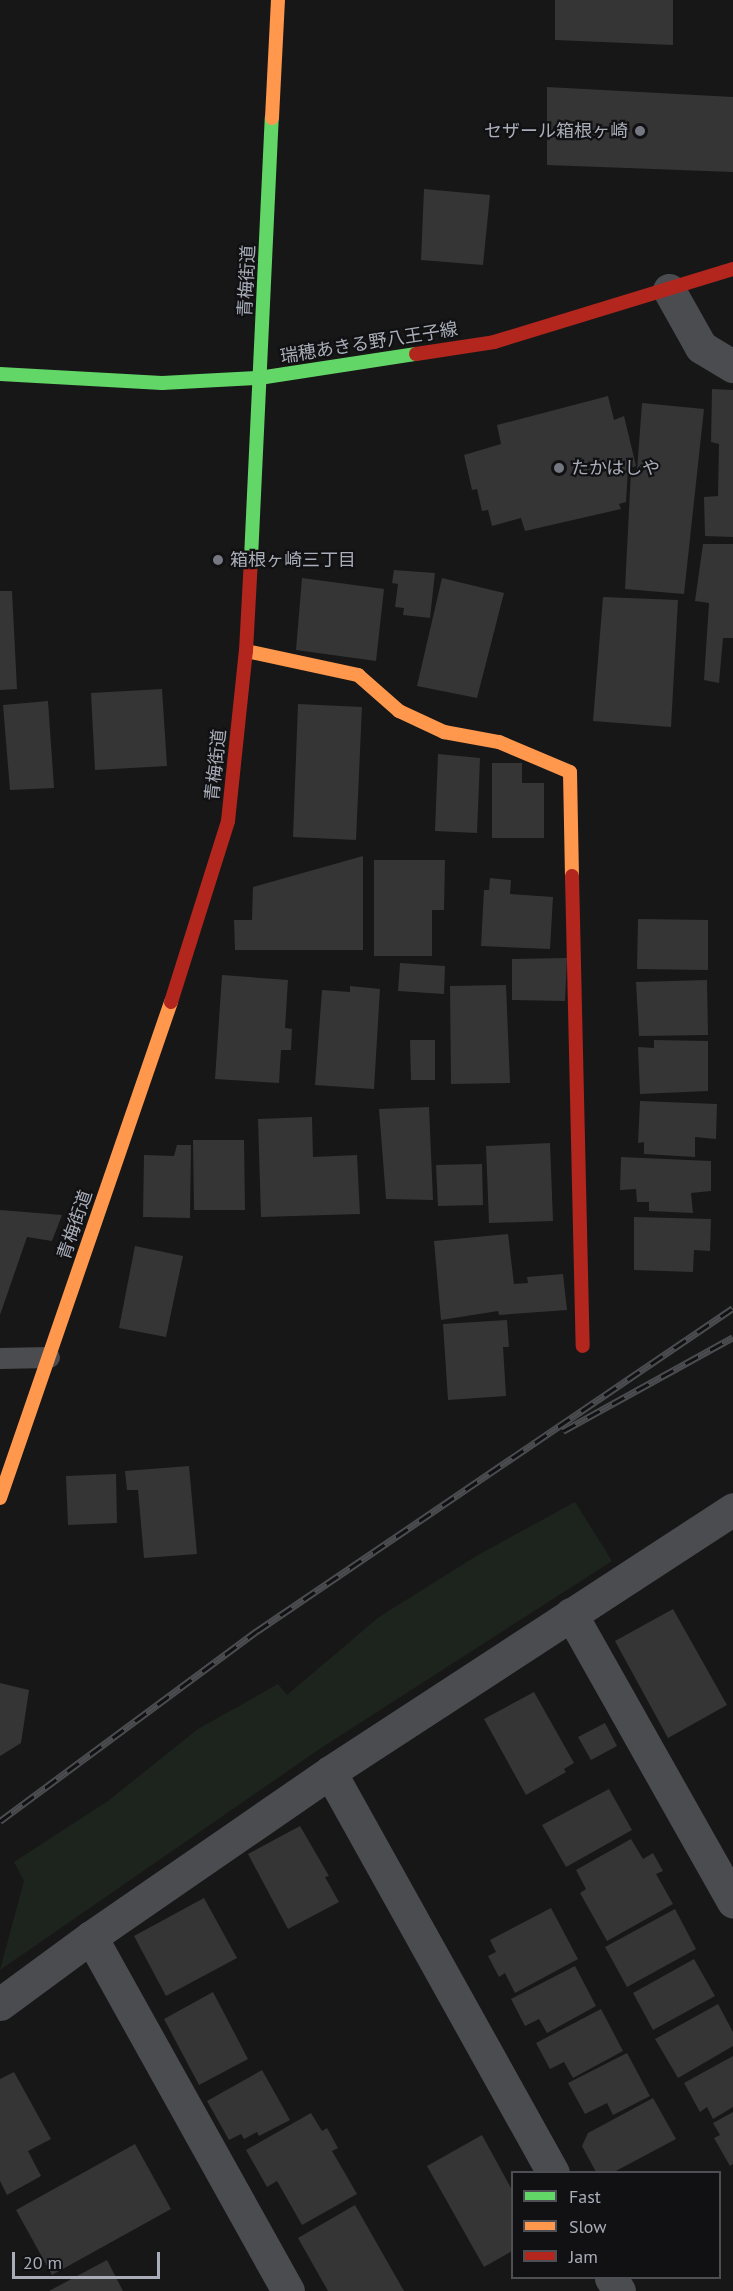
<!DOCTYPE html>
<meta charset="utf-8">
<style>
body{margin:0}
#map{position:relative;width:733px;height:2291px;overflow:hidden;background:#171717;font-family:"PT Sans","Noto Sans JP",sans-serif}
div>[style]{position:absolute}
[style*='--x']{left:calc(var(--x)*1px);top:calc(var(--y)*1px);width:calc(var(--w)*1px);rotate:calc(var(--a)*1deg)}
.green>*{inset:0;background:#1d241e}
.building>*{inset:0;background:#353536}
.lane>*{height:21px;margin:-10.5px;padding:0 10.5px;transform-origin:10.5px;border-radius:10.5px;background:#4b4c50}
.street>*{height:33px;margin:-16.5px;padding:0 16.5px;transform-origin:16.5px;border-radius:16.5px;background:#4b4c50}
.fast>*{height:14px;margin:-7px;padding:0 7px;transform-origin:7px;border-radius:7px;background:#63d668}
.slow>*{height:14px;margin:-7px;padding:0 7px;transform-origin:7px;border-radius:7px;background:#ff974d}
.jam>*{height:14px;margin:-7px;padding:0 7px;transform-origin:7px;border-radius:7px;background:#b3261e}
.rail>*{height:7px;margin-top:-3.5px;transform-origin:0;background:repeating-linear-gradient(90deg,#111113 0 14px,#4b4c4f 0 28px);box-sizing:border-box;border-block:2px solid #4b4c4f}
.dots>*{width:16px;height:16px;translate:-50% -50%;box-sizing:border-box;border:3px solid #111113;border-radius:50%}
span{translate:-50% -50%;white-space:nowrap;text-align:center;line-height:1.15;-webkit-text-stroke:4.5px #111113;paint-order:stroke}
.poi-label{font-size:18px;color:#a8adb8}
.right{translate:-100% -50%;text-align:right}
.left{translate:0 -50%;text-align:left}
.street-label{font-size:18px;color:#a8adb8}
.legend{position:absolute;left:511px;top:2171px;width:210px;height:108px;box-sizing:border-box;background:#111113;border:2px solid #4d4f55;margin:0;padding:8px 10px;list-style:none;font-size:18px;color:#a8adb8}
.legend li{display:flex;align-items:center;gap:12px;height:30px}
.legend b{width:30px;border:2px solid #4d4f55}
.scale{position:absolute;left:12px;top:2252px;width:148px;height:27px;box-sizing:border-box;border:3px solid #a8adb8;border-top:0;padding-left:8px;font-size:18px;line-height:21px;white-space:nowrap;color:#a8adb8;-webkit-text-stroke:4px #111113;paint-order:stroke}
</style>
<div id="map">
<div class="green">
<i style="clip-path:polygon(575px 1502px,612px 1561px,321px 1748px,0 1970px,24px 1881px,14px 1862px,108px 1801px,198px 1729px,278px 1684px,287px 1695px,379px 1617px,478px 1555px)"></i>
</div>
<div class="building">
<i style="clip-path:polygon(555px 0,673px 0,673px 45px,555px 40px)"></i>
<i style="clip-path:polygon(547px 87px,733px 97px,733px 172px,547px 165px)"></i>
<i style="clip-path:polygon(424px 189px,490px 195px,483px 265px,421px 260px)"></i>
<i style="clip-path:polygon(712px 389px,733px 390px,733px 537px,705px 536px,704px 497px,718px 496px,719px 444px,711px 442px)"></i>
<i style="clip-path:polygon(608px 396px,614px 420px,624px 416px,636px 466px,628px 469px,626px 502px,619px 504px,621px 509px,525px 531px,521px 518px,492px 526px,488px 510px,482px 511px,477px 489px,472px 490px,464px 455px,501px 444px,497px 425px)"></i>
<i style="clip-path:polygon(642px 403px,704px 409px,684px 594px,625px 589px,631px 471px,637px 471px)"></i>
<i style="clip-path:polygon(703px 544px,733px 544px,733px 638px,723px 638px,719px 683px,704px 680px,709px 603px,695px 601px)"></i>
<i style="clip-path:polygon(394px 570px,435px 573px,430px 618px,403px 615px,404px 608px,395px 607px,398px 584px,392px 583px)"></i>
<i style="clip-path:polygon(302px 578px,384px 589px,376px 661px,296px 650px)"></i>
<i style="clip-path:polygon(442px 578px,504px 593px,477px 698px,417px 686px)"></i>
<i style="clip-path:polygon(0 591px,12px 591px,17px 689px,0 690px)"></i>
<i style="clip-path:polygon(603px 597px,678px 600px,671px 727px,593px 721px)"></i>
<i style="clip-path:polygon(162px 689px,167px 766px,95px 770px,91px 693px)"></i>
<i style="clip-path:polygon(48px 701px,54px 788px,10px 790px,3px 705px)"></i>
<i style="clip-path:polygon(298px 704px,362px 707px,356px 840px,293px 837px)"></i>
<i style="clip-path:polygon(438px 754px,480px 758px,477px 833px,435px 831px)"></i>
<i style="clip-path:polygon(492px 763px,522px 763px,522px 783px,544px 783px,544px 838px,492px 838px)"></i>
<i style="clip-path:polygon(363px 856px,363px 950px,235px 950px,234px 920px,252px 920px,253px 887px)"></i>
<i style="clip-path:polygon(374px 860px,445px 860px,444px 910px,432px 910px,432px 956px,374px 956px)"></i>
<i style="clip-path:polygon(490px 878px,511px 880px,510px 894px,553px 897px,550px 949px,481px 946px,484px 890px,489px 890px)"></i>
<i style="clip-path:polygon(638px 919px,708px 920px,708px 970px,637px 969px)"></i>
<i style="clip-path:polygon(567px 958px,565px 1001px,512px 1000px,512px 959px)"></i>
<i style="clip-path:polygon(400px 963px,445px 966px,444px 994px,398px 991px)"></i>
<i style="clip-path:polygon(222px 975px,288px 980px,285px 1028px,292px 1029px,291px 1050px,281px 1050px,279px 1083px,215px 1079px)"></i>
<i style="clip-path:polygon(707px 980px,708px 1035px,639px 1036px,636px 982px)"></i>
<i style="clip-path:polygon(506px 985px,510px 1083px,451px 1084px,450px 986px)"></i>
<i style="clip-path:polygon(350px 986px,380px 989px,374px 1089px,315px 1085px,322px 990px,350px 992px)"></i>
<i style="clip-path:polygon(410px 1040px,435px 1040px,435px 1080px,411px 1080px)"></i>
<i style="clip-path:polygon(654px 1040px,708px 1041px,708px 1091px,640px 1094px,638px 1047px,654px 1048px)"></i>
<i style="clip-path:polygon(640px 1101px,717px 1104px,716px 1139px,695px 1137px,695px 1157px,644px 1154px,644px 1142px,638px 1143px)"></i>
<i style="clip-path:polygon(429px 1107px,433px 1200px,386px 1199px,379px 1109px)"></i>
<i style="clip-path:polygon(312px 1117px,313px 1157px,357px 1155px,360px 1214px,261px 1217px,258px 1119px)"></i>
<i style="clip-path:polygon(193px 1140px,244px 1140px,245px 1210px,194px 1210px)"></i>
<i style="clip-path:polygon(550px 1143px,553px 1221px,489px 1223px,486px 1146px)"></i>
<i style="clip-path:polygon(177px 1145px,191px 1145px,190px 1218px,143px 1217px,144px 1155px,174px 1156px)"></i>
<i style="clip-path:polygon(621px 1157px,711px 1161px,711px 1191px,691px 1193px,693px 1213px,649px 1211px,649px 1202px,637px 1202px,636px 1189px,620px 1190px)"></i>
<i style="clip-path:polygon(482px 1164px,483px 1205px,438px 1206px,436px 1165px)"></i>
<i style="clip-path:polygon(0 1210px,62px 1215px,52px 1241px,27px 1237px,0 1315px)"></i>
<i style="clip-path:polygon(634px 1217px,711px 1219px,710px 1251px,694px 1250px,693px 1272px,634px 1270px)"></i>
<i style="clip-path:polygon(508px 1234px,514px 1284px,528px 1283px,527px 1277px,563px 1274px,567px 1310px,499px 1315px,498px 1311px,441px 1320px,434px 1241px)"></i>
<i style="clip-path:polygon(135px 1246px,183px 1256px,166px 1337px,119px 1328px)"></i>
<i style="clip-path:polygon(507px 1320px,509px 1347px,503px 1347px,506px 1396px,448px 1400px,443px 1324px)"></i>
<i style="clip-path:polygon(189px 1466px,197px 1554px,144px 1558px,138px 1490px,127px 1490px,125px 1471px)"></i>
<i style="clip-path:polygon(116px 1474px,117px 1523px,68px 1525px,66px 1476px)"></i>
<i style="clip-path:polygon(673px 1609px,727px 1705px,668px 1738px,615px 1641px)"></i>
<i style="clip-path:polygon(0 1683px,29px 1690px,21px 1743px,0 1756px)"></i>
<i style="clip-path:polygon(534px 1692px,574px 1763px,564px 1769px,566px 1772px,526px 1795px,484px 1719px)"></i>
<i style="clip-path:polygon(605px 1723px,617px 1746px,591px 1760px,578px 1737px)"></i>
<i style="clip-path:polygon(609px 1789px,632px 1830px,566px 1867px,542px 1825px)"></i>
<i style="clip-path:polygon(300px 1826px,329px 1876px,325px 1877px,339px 1902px,288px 1929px,248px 1854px)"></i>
<i style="clip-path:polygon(631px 1839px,643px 1859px,653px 1853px,663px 1871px,656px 1874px,673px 1904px,607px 1941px,580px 1893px,586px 1889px,576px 1870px)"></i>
<i style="clip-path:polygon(204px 1898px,237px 1958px,166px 1996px,134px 1936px)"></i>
<i style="clip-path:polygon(551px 1908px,578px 1959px,515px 1993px,505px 1973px,499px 1977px,488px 1956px,496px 1952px,490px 1940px)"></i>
<i style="clip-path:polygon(675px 1909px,696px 1949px,627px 1987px,605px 1947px)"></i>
<i style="clip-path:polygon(694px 1959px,715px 1996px,653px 2030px,633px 1993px)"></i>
<i style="clip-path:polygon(575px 1966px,596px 2006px,547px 2033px,539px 2019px,525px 2026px,511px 1999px)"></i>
<i style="clip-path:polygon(213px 1992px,248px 2059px,199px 2085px,164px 2019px)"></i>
<i style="clip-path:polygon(718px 2004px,733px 2032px,733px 2046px,678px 2078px,655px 2039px)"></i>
<i style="clip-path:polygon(601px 2009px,623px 2051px,573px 2078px,564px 2062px,550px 2069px,536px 2043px)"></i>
<i style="clip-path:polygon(627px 2053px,650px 2096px,613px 2115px,607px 2103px,585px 2114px,568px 2083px)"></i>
<i style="clip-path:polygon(733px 2056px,733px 2107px,713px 2119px,707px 2107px,700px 2112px,684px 2083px)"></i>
<i style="clip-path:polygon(262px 2070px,290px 2120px,259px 2136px,257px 2132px,244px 2139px,241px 2134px,229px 2140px,207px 2101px)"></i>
<i style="clip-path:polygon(14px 2072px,51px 2139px,28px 2151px,41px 2176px,7px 2195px,0 2181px,0 2079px)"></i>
<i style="clip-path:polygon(653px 2098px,676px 2139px,614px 2172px,596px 2172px,582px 2146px,588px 2133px)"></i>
<i style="clip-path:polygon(733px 2112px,733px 2164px,730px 2166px,714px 2138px,720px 2135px,713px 2123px)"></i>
<i style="clip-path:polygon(311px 2113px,322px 2131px,327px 2128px,338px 2148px,332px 2151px,357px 2194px,302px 2225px,277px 2181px,267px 2187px,246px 2150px)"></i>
<i style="clip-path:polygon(482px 2135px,512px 2190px,512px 2251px,484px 2267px,427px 2166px)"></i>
<i style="clip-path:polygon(135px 2144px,171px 2209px,52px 2275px,16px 2210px)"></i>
<i style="clip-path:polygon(355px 2205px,404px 2291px,328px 2291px,298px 2238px)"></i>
<i style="clip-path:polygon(107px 2260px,123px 2291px,49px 2291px)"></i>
</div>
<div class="lane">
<i style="--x:0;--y:1358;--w:49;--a:-1.2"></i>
</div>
<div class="street">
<i style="--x:669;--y:290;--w:65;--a:60.7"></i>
<i style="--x:701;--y:347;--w:37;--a:31"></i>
<i style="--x:571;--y:1614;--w:330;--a:60.6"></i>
<i style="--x:330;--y:1772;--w:458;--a:60.9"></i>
<i style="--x:91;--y:1937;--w:405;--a:60.9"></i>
<i style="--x:0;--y:2004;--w:113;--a:-36.4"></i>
<i style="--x:91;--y:1937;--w:290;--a:-34.6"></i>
<i style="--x:330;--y:1772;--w:481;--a:-33.1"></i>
<i style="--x:611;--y:2278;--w:15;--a:58"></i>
</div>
<div class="fast">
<i style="--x:0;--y:374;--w:162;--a:3.2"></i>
<i style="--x:162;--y:383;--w:97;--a:-3"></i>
<i style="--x:259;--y:378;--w:159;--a:-8.7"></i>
<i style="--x:251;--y:558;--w:441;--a:-87.3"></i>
</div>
<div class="slow">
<i style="--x:272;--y:118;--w:118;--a:-87.1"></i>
<i style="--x:246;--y:651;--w:115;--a:12.1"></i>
<i style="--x:358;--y:675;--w:55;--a:41.3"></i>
<i style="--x:399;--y:711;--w:50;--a:25"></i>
<i style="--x:444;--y:732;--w:56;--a:10.3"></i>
<i style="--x:499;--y:742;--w:77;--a:22.9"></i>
<i style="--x:570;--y:772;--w:104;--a:88.9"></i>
<i style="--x:0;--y:1498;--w:525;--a:-70.98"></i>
</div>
<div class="jam">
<i style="--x:416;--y:354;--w:79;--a:-8.7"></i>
<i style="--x:494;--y:342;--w:250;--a:-17"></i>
<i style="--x:572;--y:876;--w:470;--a:88.7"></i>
<i style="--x:171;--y:1002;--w:190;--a:-72.5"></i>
<i style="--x:228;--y:821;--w:171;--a:-84"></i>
<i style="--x:246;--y:651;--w:93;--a:-86.9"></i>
</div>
<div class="rail">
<i style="--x:563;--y:1431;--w:194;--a:-28.9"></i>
<i style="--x:0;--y:1821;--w:320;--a:-36.5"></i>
<i style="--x:257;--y:1631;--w:575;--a:-34.16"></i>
</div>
<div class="dots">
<i style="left:640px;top:131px;background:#757880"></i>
<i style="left:559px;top:468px;background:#757880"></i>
<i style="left:218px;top:560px;background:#757880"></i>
</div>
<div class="poi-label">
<span class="right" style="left:628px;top:131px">セザール箱根ヶ崎</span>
<span class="left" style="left:571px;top:468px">たかはしや</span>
<span class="left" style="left:230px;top:560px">箱根ヶ崎三丁目</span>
</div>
<div class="street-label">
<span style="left:247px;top:281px;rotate:-87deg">青梅街道</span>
<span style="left:369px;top:343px;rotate:-9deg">瑞穂あきる野八王子線</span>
<span style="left:216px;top:765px;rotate:-84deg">青梅街道</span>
<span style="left:75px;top:1225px;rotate:-71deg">青梅街道</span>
</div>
<ul class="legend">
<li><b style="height:8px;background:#63d668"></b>Fast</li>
<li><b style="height:8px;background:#ff974d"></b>Slow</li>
<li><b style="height:8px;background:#b3261e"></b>Jam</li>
</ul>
<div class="scale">20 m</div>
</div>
